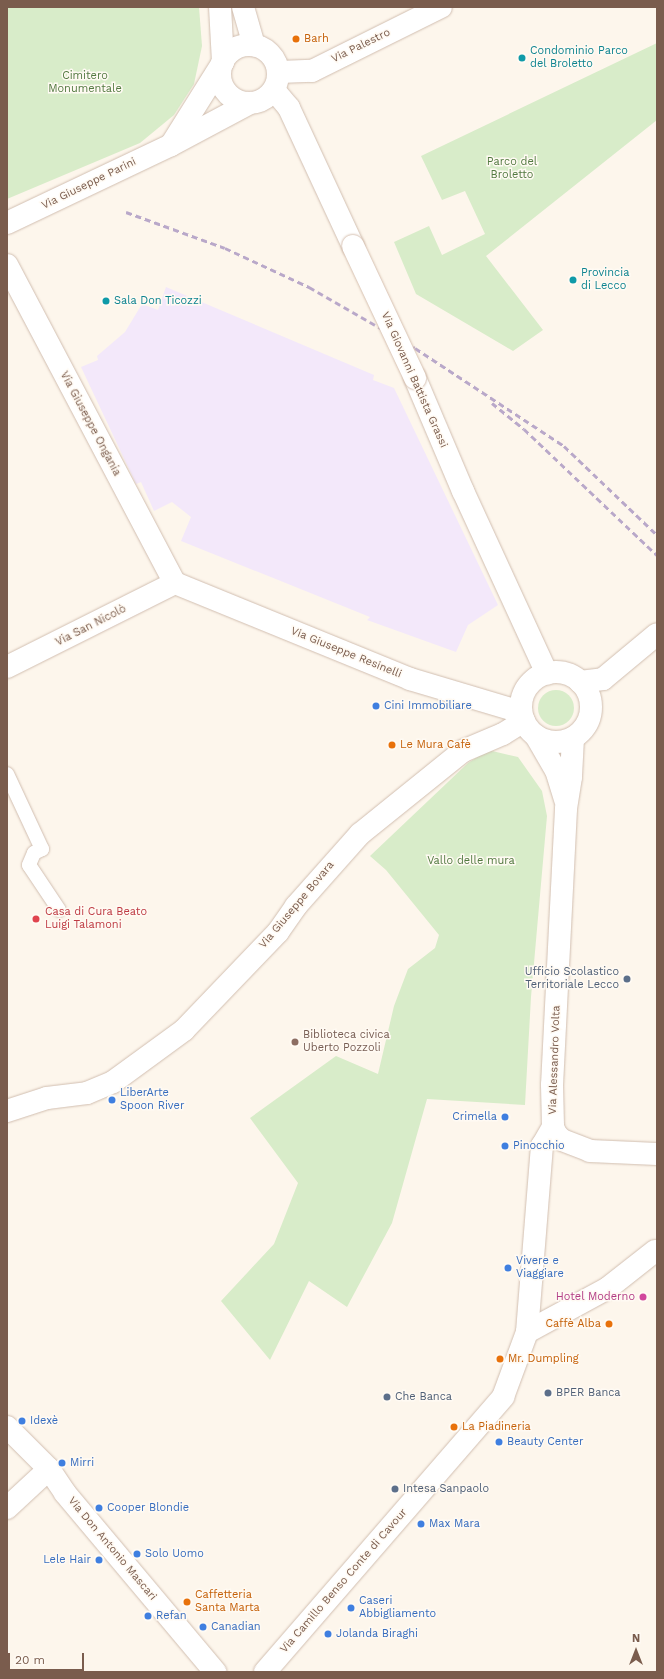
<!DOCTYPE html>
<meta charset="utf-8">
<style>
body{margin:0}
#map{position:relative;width:664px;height:1679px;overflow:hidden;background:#fdf6ec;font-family:"Work Sans",sans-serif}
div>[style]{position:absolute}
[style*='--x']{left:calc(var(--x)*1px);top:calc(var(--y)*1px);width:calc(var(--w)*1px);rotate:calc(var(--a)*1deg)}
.education>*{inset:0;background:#f3e8fa}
.green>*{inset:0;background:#d8ecc9}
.round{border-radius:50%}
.roads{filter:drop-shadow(0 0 1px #d1beb0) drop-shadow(0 0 1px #d1beb0)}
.lane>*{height:14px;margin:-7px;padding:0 7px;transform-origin:7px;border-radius:7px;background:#fff}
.street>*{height:22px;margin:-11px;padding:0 11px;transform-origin:11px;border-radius:11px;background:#fff}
.street>.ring{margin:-11px;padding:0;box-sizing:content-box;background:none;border:22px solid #fff;border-radius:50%}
.secondary>*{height:22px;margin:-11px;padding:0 11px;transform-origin:11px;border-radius:11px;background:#fff}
.secondary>.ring{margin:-11px;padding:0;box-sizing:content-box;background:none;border:22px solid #fff;border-radius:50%}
.rail>*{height:3px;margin-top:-1.5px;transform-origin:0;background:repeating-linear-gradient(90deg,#b9a8c9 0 6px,transparent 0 10px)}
.bridges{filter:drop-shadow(0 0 1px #d6c0b0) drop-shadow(0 0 1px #d6c0b0)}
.secondary-bridge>*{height:22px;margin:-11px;padding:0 11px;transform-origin:11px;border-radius:11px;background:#fff}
.dots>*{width:11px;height:11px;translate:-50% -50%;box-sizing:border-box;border:2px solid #fffaf3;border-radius:50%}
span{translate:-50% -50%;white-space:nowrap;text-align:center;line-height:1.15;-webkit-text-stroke:3px #fffaf3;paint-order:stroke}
.food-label{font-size:11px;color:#c56008}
.left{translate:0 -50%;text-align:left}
.right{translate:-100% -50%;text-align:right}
.street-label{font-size:11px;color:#7a5c4d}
.culture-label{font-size:11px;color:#0d838f}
.park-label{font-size:11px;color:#537a41}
.shop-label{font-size:11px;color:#366cbe}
.health-label{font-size:11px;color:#be3a42}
.service-label{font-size:11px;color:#4e5e75}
.education-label{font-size:11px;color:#785e54}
.hotel-label{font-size:11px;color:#b23c85}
.frame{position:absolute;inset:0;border:8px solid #7a5c4d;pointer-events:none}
.north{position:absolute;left:616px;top:1631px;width:40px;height:40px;-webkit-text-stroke:3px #fffaf3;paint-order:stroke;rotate:0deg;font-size:11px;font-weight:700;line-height:16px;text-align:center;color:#7a5c4d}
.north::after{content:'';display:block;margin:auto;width:14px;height:18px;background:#7a5c4d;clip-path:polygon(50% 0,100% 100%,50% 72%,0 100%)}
.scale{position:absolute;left:8px;top:1653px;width:76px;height:18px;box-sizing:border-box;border:2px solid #7a5c4d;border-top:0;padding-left:5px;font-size:12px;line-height:14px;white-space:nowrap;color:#7a5c4d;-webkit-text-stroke:3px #fffaf3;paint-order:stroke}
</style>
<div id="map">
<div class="education">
<i style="clip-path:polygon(166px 287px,374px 375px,373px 380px,394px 388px,498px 605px,468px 625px,456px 652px,367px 620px,370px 617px,181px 541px,191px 517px,172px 502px,154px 511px,141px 482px,136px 484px,81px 367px,98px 360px,97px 356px,125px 332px,142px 304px,158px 310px)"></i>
</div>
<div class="green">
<i style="clip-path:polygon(7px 7px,199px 7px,202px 46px,194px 84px,174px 115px,140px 143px,7px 199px)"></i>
<i style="clip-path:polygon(657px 43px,657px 120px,486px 256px,543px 330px,513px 351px,416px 294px,394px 242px,429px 226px,442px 255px,485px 234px,465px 191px,442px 200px,421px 156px)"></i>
<i class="round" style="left:538px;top:690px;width:36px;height:36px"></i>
<i style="clip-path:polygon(488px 750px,518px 757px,542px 791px,547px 816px,531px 997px,525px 1105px,427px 1099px,392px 1223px,347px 1307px,309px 1281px,270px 1360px,221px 1301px,274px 1244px,298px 1183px,250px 1118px,336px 1056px,378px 1074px,394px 1006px,408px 969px,435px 948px,439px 935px,386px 870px,370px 856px,468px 763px)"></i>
</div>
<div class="roads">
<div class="lane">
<i style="--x:7;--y:774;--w:83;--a:65"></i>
<i style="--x:42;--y:849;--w:9;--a:153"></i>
<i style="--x:34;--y:853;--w:13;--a:113"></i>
<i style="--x:29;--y:865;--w:54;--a:56.3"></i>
</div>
<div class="street">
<i style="--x:243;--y:7;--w:40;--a:74"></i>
<i class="ring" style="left:220px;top:45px;width:36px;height:36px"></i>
<i style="--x:279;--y:72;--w:33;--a:-2"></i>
<i style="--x:312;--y:71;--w:144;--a:-26.4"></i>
<i style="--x:171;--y:145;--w:98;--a:-57.9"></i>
<i style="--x:223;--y:62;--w:55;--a:-93.1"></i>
<i style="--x:7;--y:667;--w:188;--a:-26.6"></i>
<i style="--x:536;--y:736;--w:39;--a:60"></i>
<i style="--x:556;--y:770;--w:31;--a:73"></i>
<i style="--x:573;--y:738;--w:39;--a:93"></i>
<i style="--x:571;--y:777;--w:32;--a:99"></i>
<i style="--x:566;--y:809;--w:276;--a:92.9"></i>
<i style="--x:552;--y:1085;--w:42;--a:88.6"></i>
<i style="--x:553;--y:1127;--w:8;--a:67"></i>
<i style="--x:556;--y:1134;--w:8;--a:45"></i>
<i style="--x:562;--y:1140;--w:30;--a:21"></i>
<i style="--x:590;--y:1151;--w:67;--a:2.6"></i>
<i style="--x:7;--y:1111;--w:42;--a:-18"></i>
<i style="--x:47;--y:1098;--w:40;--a:-7.1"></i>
<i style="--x:87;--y:1093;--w:28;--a:-23"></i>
<i style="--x:113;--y:1082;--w:88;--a:-36.2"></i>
<i style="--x:184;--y:1030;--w:136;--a:-46.2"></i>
<i style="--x:278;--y:932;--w:32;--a:-55"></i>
<i style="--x:296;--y:906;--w:96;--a:-48.4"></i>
<i style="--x:360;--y:834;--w:132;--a:-38.9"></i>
<i style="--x:463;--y:751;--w:43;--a:-23"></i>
<i style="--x:503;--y:734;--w:25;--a:-32"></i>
<i style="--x:527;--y:1332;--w:92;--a:-28.5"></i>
<i style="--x:608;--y:1288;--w:60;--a:-38.2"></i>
<i style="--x:7;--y:1427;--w:59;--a:45"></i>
<i style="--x:49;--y:1469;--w:29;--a:56"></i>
<i style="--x:65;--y:1493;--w:234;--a:50"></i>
<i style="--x:7;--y:1508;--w:57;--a:-42.9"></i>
<i style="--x:265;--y:1672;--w:364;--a:-49.1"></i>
<i style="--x:503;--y:1397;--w:69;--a:-69.7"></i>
<i style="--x:527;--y:1332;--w:187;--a:-85.4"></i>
<i style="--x:542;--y:1146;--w:22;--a:-60"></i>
</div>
<div class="secondary">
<i style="--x:274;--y:90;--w:23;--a:50"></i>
<i style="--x:289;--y:108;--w:152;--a:65.1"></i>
<i style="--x:7;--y:223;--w:182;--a:-25.4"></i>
<i style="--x:171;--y:145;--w:89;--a:-28"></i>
<i style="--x:7;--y:265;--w:360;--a:62.2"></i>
<i style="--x:175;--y:583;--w:254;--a:22.2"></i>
<i style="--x:410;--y:679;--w:116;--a:16.6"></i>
<i style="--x:415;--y:378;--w:123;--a:67"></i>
<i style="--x:463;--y:491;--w:201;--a:65.3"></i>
<i class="ring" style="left:521px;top:672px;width:48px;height:48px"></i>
<i style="--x:580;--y:682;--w:23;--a:-7"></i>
<i style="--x:603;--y:679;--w:70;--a:-39.8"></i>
</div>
</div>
<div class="rail">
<i style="--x:126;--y:212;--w:105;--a:20"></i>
<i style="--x:225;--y:248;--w:93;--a:24.9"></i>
<i style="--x:309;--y:287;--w:122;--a:29.9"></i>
<i style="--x:415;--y:348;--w:178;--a:33.3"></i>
<i style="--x:564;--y:446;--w:129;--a:43.7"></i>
<i style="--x:492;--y:403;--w:41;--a:39.1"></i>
<i style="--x:524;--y:429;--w:183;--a:43.5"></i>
</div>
<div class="bridges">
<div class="secondary-bridge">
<i style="--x:353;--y:246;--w:146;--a:64.8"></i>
</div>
</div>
<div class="dots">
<i style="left:296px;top:39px;background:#e8710a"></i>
<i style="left:522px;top:58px;background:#0f9aa8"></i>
<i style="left:573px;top:280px;background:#0f9aa8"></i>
<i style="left:106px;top:301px;background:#0f9aa8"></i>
<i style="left:376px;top:706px;background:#3f7fe0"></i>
<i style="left:392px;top:745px;background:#e8710a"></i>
<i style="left:36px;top:919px;background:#e0444e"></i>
<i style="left:627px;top:979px;background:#5c6f8a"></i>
<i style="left:295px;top:1042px;background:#8d6e63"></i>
<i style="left:112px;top:1100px;background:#3f7fe0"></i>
<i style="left:505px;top:1117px;background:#3f7fe0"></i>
<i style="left:505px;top:1146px;background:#3f7fe0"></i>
<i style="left:508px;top:1268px;background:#3f7fe0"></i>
<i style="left:643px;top:1297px;background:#d1479c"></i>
<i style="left:609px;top:1324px;background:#e8710a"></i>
<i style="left:500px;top:1359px;background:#e8710a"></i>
<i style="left:548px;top:1393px;background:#5c6f8a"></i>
<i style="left:387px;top:1397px;background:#5c6f8a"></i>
<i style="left:22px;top:1421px;background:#3f7fe0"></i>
<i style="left:454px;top:1427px;background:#e8710a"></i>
<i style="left:499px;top:1442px;background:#3f7fe0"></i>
<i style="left:62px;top:1463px;background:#3f7fe0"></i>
<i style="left:395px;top:1489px;background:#5c6f8a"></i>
<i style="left:99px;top:1508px;background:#3f7fe0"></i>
<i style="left:421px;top:1524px;background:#3f7fe0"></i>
<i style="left:137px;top:1554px;background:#3f7fe0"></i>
<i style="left:99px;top:1560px;background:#3f7fe0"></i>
<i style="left:187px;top:1602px;background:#e8710a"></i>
<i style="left:351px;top:1608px;background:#3f7fe0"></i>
<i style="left:148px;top:1616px;background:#3f7fe0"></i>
<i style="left:203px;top:1627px;background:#3f7fe0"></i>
<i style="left:328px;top:1634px;background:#3f7fe0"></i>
</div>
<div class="food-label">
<span class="left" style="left:304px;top:39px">Barh</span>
<span class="left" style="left:400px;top:745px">Le Mura Cafè</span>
<span class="right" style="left:601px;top:1324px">Caffè Alba</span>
<span class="left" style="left:508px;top:1359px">Mr. Dumpling</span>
<span class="left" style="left:462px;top:1427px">La Piadineria</span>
<span class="left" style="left:195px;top:1602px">Caffetteria<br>Santa Marta</span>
</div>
<div class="street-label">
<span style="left:361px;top:46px;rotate:-26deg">Via Palestro</span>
<span style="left:89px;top:184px;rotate:-26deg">Via Giuseppe Parini</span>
<span style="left:414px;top:380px;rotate:66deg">Via Giovanni Battista Grassi</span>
<span style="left:90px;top:424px;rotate:62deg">Via Giuseppe Ongania</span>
<span style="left:91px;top:626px;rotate:-27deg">Via San Nicolò</span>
<span style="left:346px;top:653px;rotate:22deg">Via Giuseppe Resinelli</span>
<span style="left:297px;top:905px;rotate:-50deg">Via Giuseppe Bovara</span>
<span style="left:555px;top:1060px;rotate:-88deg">Via Alessandro Volta</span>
<span style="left:112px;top:1549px;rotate:50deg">Via Don Antonio Mascari</span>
<span style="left:344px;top:1581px;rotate:-49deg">Via Camillo Benso Conte di Cavour</span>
</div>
<div class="culture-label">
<span class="left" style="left:530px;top:58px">Condominio Parco<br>del Broletto</span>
<span class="left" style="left:581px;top:280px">Provincia<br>di Lecco</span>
<span class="left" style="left:114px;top:301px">Sala Don Ticozzi</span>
</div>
<div class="park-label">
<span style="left:85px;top:83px">Cimitero<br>Monumentale</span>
<span style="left:512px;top:169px">Parco del<br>Broletto</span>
<span style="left:471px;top:861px">Vallo delle mura</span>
</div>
<div class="shop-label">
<span class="left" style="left:384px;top:706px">Cini Immobiliare</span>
<span class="left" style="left:120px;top:1100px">LiberArte<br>Spoon River</span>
<span class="right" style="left:497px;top:1117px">Crimella</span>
<span class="left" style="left:513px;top:1146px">Pinocchio</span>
<span class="left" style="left:516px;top:1268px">Vivere e<br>Viaggiare</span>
<span class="left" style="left:30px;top:1421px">Idexè</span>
<span class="left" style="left:507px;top:1442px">Beauty Center</span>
<span class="left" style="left:70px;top:1463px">Mirri</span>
<span class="left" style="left:107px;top:1508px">Cooper Blondie</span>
<span class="left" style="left:429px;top:1524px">Max Mara</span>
<span class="left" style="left:145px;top:1554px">Solo Uomo</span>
<span class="right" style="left:91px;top:1560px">Lele Hair</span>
<span class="left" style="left:359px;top:1608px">Caseri<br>Abbigliamento</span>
<span class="left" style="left:156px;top:1616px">Refan</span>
<span class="left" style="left:211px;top:1627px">Canadian</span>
<span class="left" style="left:336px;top:1634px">Jolanda Biraghi</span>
</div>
<div class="health-label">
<span class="left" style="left:45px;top:919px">Casa di Cura Beato<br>Luigi Talamoni</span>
</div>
<div class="service-label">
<span class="right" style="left:619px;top:979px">Ufficio Scolastico<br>Territoriale Lecco</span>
<span class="left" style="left:556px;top:1393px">BPER Banca</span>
<span class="left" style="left:395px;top:1397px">Che Banca</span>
<span class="left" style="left:403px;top:1489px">Intesa Sanpaolo</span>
</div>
<div class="education-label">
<span class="left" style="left:303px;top:1042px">Biblioteca civica<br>Uberto Pozzoli</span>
</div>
<div class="hotel-label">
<span class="right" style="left:635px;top:1297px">Hotel Moderno</span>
</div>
<div class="frame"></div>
<div class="north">N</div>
<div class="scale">20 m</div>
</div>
